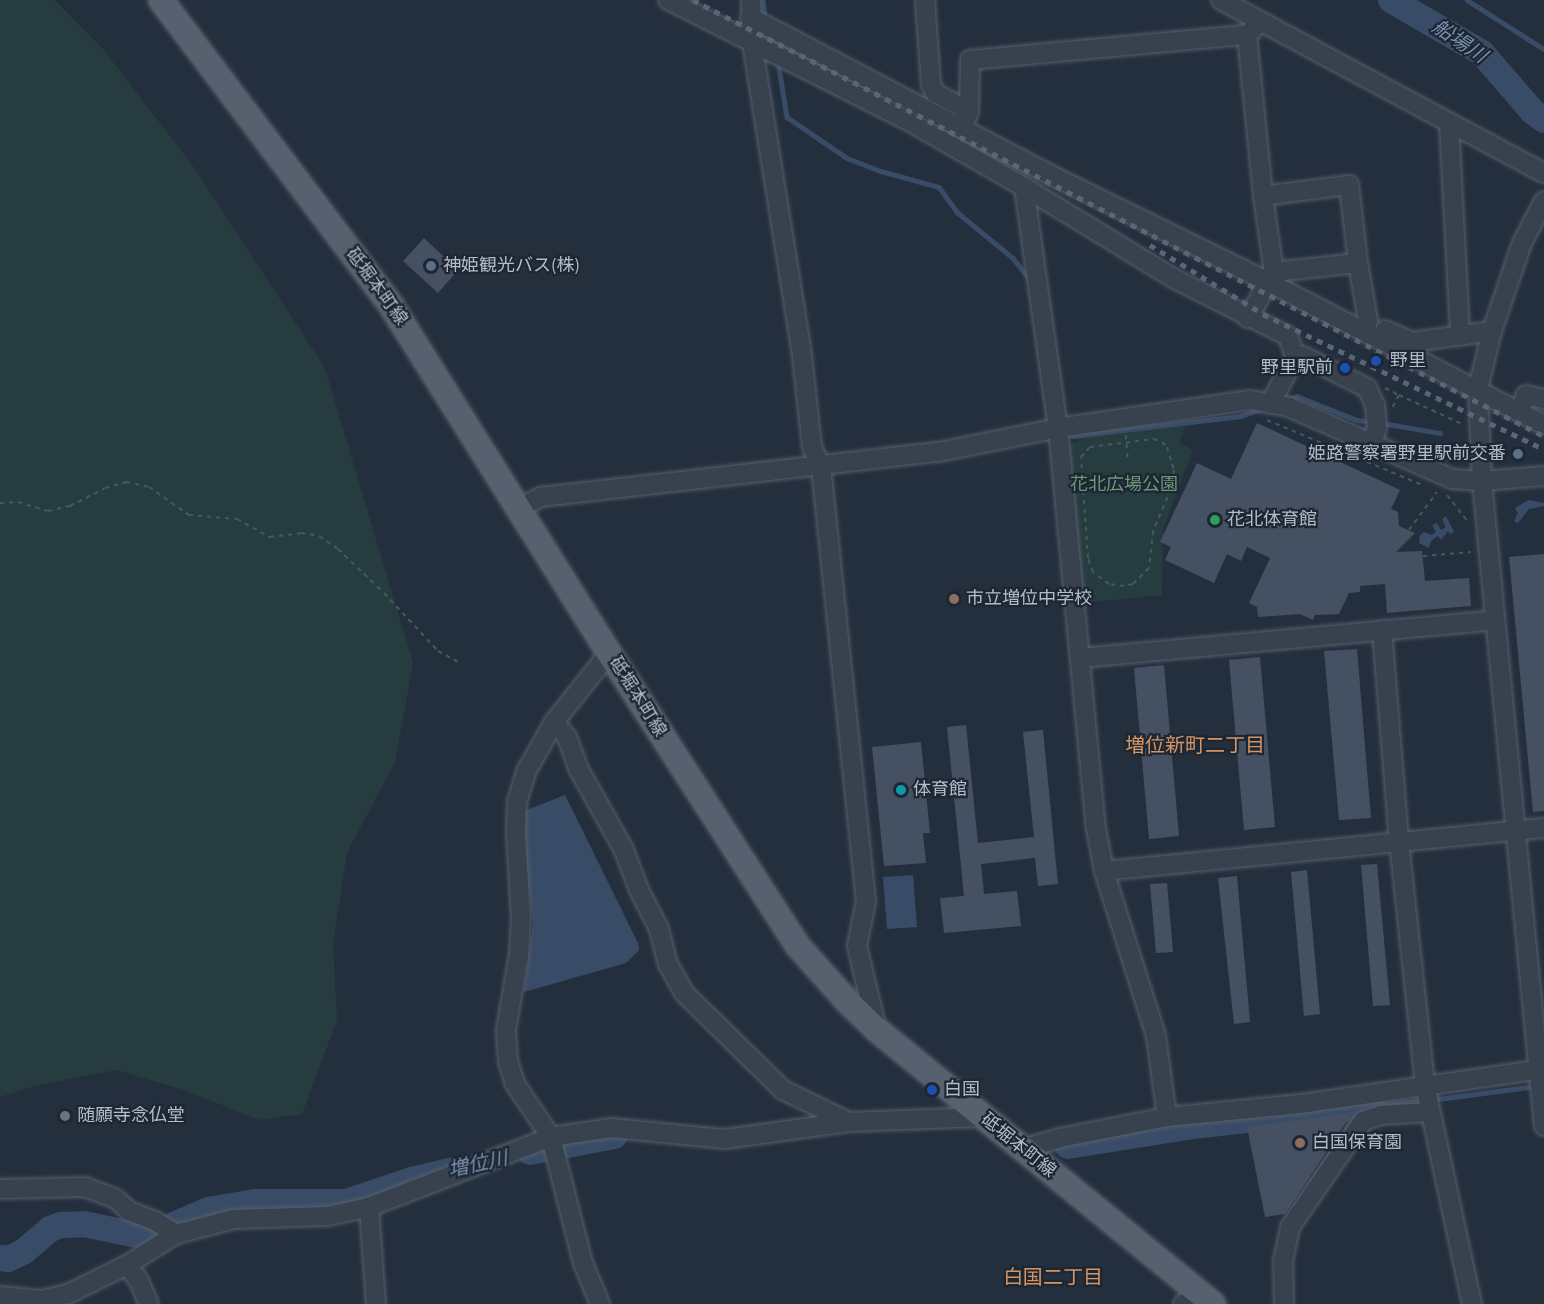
<!DOCTYPE html>
<meta charset="utf-8">
<style>
body{margin:0}
#map{position:relative;width:1544px;height:1304px;overflow:hidden;background:#242f3e;font-family:"Source Sans 3","Noto Sans JP",sans-serif}
div>[style]{position:absolute}
[style*='--x']{left:calc(var(--x)*1px);top:calc(var(--y)*1px);width:calc(var(--w)*1px);rotate:calc(var(--a)*1deg)}
.green>*{inset:0;background:#263c3f}
.water>*{inset:0;background:#394c67}
.stream>*{height:4.5px;margin:-2.25px;padding:0 2.25px;transform-origin:2.25px;border-radius:2.25px;background:#394c67}
.river>*{height:26px;margin:-13px;padding:0 13px;transform-origin:13px;border-radius:13px;background:#394c67}
.building>*{inset:0;background:#455162}
.path>*{height:2px;margin-top:-1px;transform-origin:0;background:repeating-linear-gradient(90deg,#44595c 0 4.5px,transparent 0 9px)}
.roads{filter:drop-shadow(0 0 2px #565f6c) drop-shadow(0 0 2px #565f6c)}
.minor>*{height:18px;margin:-9px;padding:0 9px;transform-origin:9px;border-radius:9px;background:#38414e}
.major>*{height:24px;margin:-12px;padding:0 12px;transform-origin:12px;border-radius:12px;background:#56606e}
.rail>*{height:4.5px;margin-top:-2.25px;transform-origin:0;background:repeating-linear-gradient(90deg,#5a6575 0 6px,transparent 0 12px)}
.dots>*{width:16px;height:16px;translate:-50% -50%;box-sizing:border-box;border:3px solid #1d2633;border-radius:50%}
span{translate:-50% -50%;white-space:nowrap;text-align:center;line-height:1.15;-webkit-text-stroke:4.5px #1d2633;paint-order:stroke}
.poi-label{font-size:18px;color:#b4bcc9}
.left{translate:0 -50%;text-align:left}
.right{translate:-100% -50%;text-align:right}
.street-label{font-size:18px;color:#b4bcc9}
.park-label{font-size:18px;color:#6b9a76}
.water-label{font-size:20px;color:#7c92b1;font-style:italic}
.neighbourhood-label{font-size:20px;color:#d59563}
</style>
<div id="map">
<div class="green">
<i style="clip-path:polygon(0 0,55px 0,103px 49px,193px 166px,325px 368px,413px 663px,395px 762px,347px 853px,333px 943px,337px 1020px,302px 1114px,260px 1120px,184px 1090px,116px 1070px,34px 1086px,0 1097px)"></i>
<i style="clip-path:polygon(1187px 423px,1179px 443px,1193px 450px,1163px 529px,1162px 595px,1082px 603px,1068px 446px,1084px 438px)"></i>
</div>
<div class="water">
<i style="clip-path:polygon(1529px 500px,1544px 503px,1544px 506px,1529px 509px,1518px 523px,1514px 521px,1518px 513px,1515px 508px)"></i>
<i style="clip-path:polygon(1446px 516px,1454px 532px,1450px 534px,1448px 531px,1441px 540px,1438px 536px,1431px 541px,1429px 548px,1419px 543px,1420px 535px,1424px 532px,1432px 535px,1436px 532px,1432px 525px,1437px 523px,1441px 530px,1446px 527px,1442px 519px)"></i>
<i style="clip-path:polygon(565px 795px,638px 943px,639px 950px,626px 963px,524px 992px,533px 923px,524px 845px,524px 811px)"></i>
<i style="clip-path:polygon(913px 875px,917px 927px,887px 929px,883px 877px)"></i>
</div>
<div class="stream">
<i style="--x:763;--y:0;--w:18;--a:84"></i>
<i style="--x:1467;--y:0;--w:91;--a:32.5"></i>
<i style="--x:778;--y:61;--w:57;--a:80.9"></i>
<i style="--x:787;--y:117;--w:73;--a:34.3"></i>
<i style="--x:847;--y:158;--w:36;--a:21"></i>
<i style="--x:881;--y:171;--w:60;--a:15.4"></i>
<i style="--x:939;--y:187;--w:31;--a:54"></i>
<i style="--x:957;--y:212;--w:72;--a:39.4"></i>
<i style="--x:1013;--y:258;--w:28;--a:52"></i>
<i style="--x:1285;--y:400;--w:13;--a:-18"></i>
<i style="--x:1297;--y:396;--w:65;--a:21.8"></i>
<i style="--x:1357;--y:420;--w:17;--a:7"></i>
<i style="--x:1382;--y:423;--w:59;--a:9.8"></i>
<i style="--x:1070;--y:431;--w:6;--a:51"></i>
<i style="--x:1074;--y:436;--w:168;--a:-6.8"></i>
<i style="--x:1241;--y:416;--w:21;--a:-19"></i>
<i style="--x:1431;--y:1100;--w:106;--a:-7.6"></i>
<i style="--x:1288;--y:1216;--w:121;--a:-56.4"></i>
<i style="--x:1355;--y:1115;--w:18;--a:-29"></i>
<i style="--x:1371;--y:1106;--w:52;--a:-6.6"></i>
</div>
<div class="river">
<i style="--x:1391;--y:0;--w:105;--a:30.2"></i>
<i style="--x:1482;--y:53;--w:77;--a:49.2"></i>
<i style="--x:1532;--y:111;--w:15;--a:37"></i>
<i style="--x:1068;--y:1146;--w:127;--a:-9.1"></i>
<i style="--x:1193;--y:1126;--w:179;--a:-6.4"></i>
<i style="--x:530;--y:1152;--w:86;--a:-10.7"></i>
<i style="--x:0;--y:1258;--w:8;--a:7"></i>
<i style="--x:8;--y:1259;--w:17;--a:-25"></i>
<i style="--x:23;--y:1252;--w:35;--a:-40"></i>
<i style="--x:50;--y:1229;--w:12;--a:-20"></i>
<i style="--x:61;--y:1225;--w:23;--a:-2"></i>
<i style="--x:84;--y:1224;--w:63;--a:11.8"></i>
<i style="--x:146;--y:1237;--w:68;--a:-23.5"></i>
<i style="--x:208;--y:1210;--w:49;--a:-9.5"></i>
<i style="--x:256;--y:1202;--w:90;--a:0"></i>
<i style="--x:346;--y:1202;--w:70;--a:-18.4"></i>
<i style="--x:412;--y:1180;--w:42;--a:-13.7"></i>
</div>
<div class="building">
<i style="clip-path:polygon(424px 238px,458px 270px,438px 293px,403px 261px)"></i>
<i style="clip-path:polygon(1257px 423px,1400px 490px,1391px 509px,1398px 512px,1399px 526px,1415px 533px,1396px 552px,1422px 551px,1425px 581px,1469px 578px,1471px 606px,1387px 613px,1385px 584px,1360px 586px,1360px 592px,1349px 593px,1339px 614px,1315px 615px,1313px 620px,1300px 614px,1258px 617px,1257px 607px,1249px 603px,1270px 558px,1247px 547px,1241px 561px,1227px 554px,1214px 583px,1165px 560px,1171px 547px,1160px 542px,1197px 463px,1231px 479px)"></i>
<i style="clip-path:polygon(1544px 554px,1544px 811px,1533px 812px,1509px 557px)"></i>
<i style="clip-path:polygon(1357px 649px,1371px 818px,1339px 820px,1324px 651px)"></i>
<i style="clip-path:polygon(1260px 657px,1275px 827px,1244px 830px,1229px 660px)"></i>
<i style="clip-path:polygon(1164px 665px,1179px 836px,1149px 839px,1134px 668px)"></i>
<i style="clip-path:polygon(966px 725px,978px 843px,1034px 837px,1023px 732px,1043px 730px,1058px 884px,1038px 886px,1035px 858px,981px 864px,984px 894px,1017px 891px,1021px 926px,944px 933px,940px 898px,964px 896px,947px 727px)"></i>
<i style="clip-path:polygon(921px 742px,930px 833px,923px 833px,926px 863px,884px 866px,872px 747px)"></i>
<i style="clip-path:polygon(1377px 864px,1390px 1005px,1373px 1006px,1361px 865px)"></i>
<i style="clip-path:polygon(1307px 870px,1320px 1014px,1304px 1016px,1291px 872px)"></i>
<i style="clip-path:polygon(1237px 876px,1250px 1022px,1234px 1024px,1218px 878px)"></i>
<i style="clip-path:polygon(1167px 883px,1173px 952px,1156px 953px,1150px 884px)"></i>
<i style="clip-path:polygon(1353px 1112px,1285px 1214px,1265px 1217px,1247px 1127px)"></i>
</div>
<div class="path">
<i style="--x:1385;--y:388;--w:16;--a:27"></i>
<i style="--x:1399;--y:395;--w:15;--a:118"></i>
<i style="--x:1399;--y:395;--w:69;--a:24.7"></i>
<i style="--x:1267;--y:420;--w:171;--a:22.7"></i>
<i style="--x:1126;--y:435;--w:27;--a:86"></i>
<i style="--x:1153;--y:439;--w:9;--a:18"></i>
<i style="--x:1162;--y:442;--w:7;--a:45"></i>
<i style="--x:1167;--y:447;--w:24;--a:73"></i>
<i style="--x:1174;--y:470;--w:19;--a:99"></i>
<i style="--x:1171;--y:489;--w:46;--a:113.2"></i>
<i style="--x:1153;--y:531;--w:37;--a:96"></i>
<i style="--x:1149;--y:568;--w:23;--a:135"></i>
<i style="--x:1133;--y:584;--w:9;--a:167"></i>
<i style="--x:1124;--y:586;--w:15;--a:-172"></i>
<i style="--x:1109;--y:584;--w:20;--a:-143"></i>
<i style="--x:1093;--y:572;--w:15;--a:-110"></i>
<i style="--x:1088;--y:558;--w:101;--a:-94"></i>
<i style="--x:1081;--y:457;--w:13;--a:-48"></i>
<i style="--x:1090;--y:447;--w:64;--a:-7.2"></i>
<i style="--x:1447;--y:460;--w:17;--a:-28"></i>
<i style="--x:1462;--y:452;--w:7;--a:-82"></i>
<i style="--x:1447;--y:495;--w:36;--a:52"></i>
<i style="--x:0;--y:503;--w:18;--a:-3"></i>
<i style="--x:18;--y:502;--w:31;--a:17"></i>
<i style="--x:48;--y:511;--w:23;--a:-13"></i>
<i style="--x:70;--y:506;--w:39;--a:-27"></i>
<i style="--x:105;--y:488;--w:22;--a:-16"></i>
<i style="--x:126;--y:482;--w:24;--a:12"></i>
<i style="--x:149;--y:487;--w:49;--a:35"></i>
<i style="--x:189;--y:515;--w:48;--a:4.8"></i>
<i style="--x:237;--y:519;--w:38;--a:29"></i>
<i style="--x:270;--y:537;--w:31;--a:-7"></i>
<i style="--x:301;--y:533;--w:18;--a:9"></i>
<i style="--x:319;--y:536;--w:23;--a:34"></i>
<i style="--x:338;--y:549;--w:64;--a:43.7"></i>
<i style="--x:384;--y:593;--w:79;--a:47"></i>
<i style="--x:438;--y:651;--w:24;--a:28"></i>
<i style="--x:1409;--y:530;--w:47;--a:-53.6"></i>
<i style="--x:1423;--y:556;--w:48;--a:-4.8"></i>
</div>
<div class="roads">
<div class="minor">
<i style="--x:668;--y:0;--w:267;--a:26.7"></i>
<i style="--x:907;--y:120;--w:135;--a:29.8"></i>
<i style="--x:1024;--y:187;--w:177;--a:31.4"></i>
<i style="--x:1175;--y:279;--w:127;--a:26.8"></i>
<i style="--x:1288;--y:336;--w:23;--a:70"></i>
<i style="--x:751;--y:0;--w:42;--a:88.6"></i>
<i style="--x:752;--y:42;--w:309;--a:80.9"></i>
<i style="--x:801;--y:347;--w:101;--a:83.7"></i>
<i style="--x:812;--y:447;--w:21;--a:65"></i>
<i style="--x:821;--y:466;--w:437;--a:84.1"></i>
<i style="--x:866;--y:901;--w:46;--a:101.3"></i>
<i style="--x:857;--y:946;--w:86;--a:76.6"></i>
<i style="--x:925;--y:0;--w:85;--a:86"></i>
<i style="--x:931;--y:85;--w:9;--a:63"></i>
<i style="--x:935;--y:93;--w:38;--a:28"></i>
<i style="--x:1221;--y:0;--w:366;--a:28.2"></i>
<i style="--x:750;--y:17;--w:342;--a:27.7"></i>
<i style="--x:1053;--y:176;--w:242;--a:26.2"></i>
<i style="--x:1270;--y:283;--w:309;--a:27.4"></i>
<i style="--x:1247;--y:35;--w:162;--a:84.3"></i>
<i style="--x:1263;--y:196;--w:77;--a:81.8"></i>
<i style="--x:1274;--y:272;--w:53;--a:119.5"></i>
<i style="--x:1449;--y:123;--w:213;--a:87"></i>
<i style="--x:962;--y:127;--w:17;--a:-66"></i>
<i style="--x:969;--y:111;--w:51;--a:-88.9"></i>
<i style="--x:970;--y:60;--w:278;--a:-5.2"></i>
<i style="--x:1247;--y:35;--w:18;--a:-45"></i>
<i style="--x:1024;--y:187;--w:243;--a:82"></i>
<i style="--x:1058;--y:428;--w:397;--a:84.6"></i>
<i style="--x:1095;--y:823;--w:49;--a:79.4"></i>
<i style="--x:1104;--y:871;--w:173;--a:72.5"></i>
<i style="--x:1156;--y:1036;--w:82;--a:82.3"></i>
<i style="--x:1263;--y:196;--w:87;--a:-7.3"></i>
<i style="--x:1349;--y:185;--w:79;--a:83.4"></i>
<i style="--x:1544;--y:201;--w:47;--a:117.6"></i>
<i style="--x:1522;--y:243;--w:93;--a:108.8"></i>
<i style="--x:1492;--y:331;--w:60;--a:103.6"></i>
<i style="--x:1478;--y:389;--w:92;--a:87.5"></i>
<i style="--x:1482;--y:481;--w:648;--a:84.51"></i>
<i style="--x:1274;--y:272;--w:84;--a:-6.1"></i>
<i style="--x:1358;--y:263;--w:59;--a:80.2"></i>
<i style="--x:1368;--y:321;--w:12;--a:104"></i>
<i style="--x:1385;--y:330;--w:30;--a:24"></i>
<i style="--x:1412;--y:342;--w:81;--a:-7.8"></i>
<i style="--x:1270;--y:404;--w:44;--a:-61.7"></i>
<i style="--x:1291;--y:365;--w:9;--a:-54"></i>
<i style="--x:1296;--y:358;--w:7;--a:-16"></i>
<i style="--x:1303;--y:356;--w:72;--a:26.6"></i>
<i style="--x:1367;--y:388;--w:19;--a:65"></i>
<i style="--x:1375;--y:405;--w:23;--a:85"></i>
<i style="--x:1377;--y:428;--w:18;--a:109"></i>
<i style="--x:1520;--y:412;--w:18;--a:-71"></i>
<i style="--x:1526;--y:395;--w:18;--a:13"></i>
<i style="--x:519;--y:508;--w:25;--a:-27"></i>
<i style="--x:541;--y:497;--w:401;--a:-6.5"></i>
<i style="--x:939;--y:452;--w:121;--a:-11.4"></i>
<i style="--x:1058;--y:428;--w:194;--a:-8.3"></i>
<i style="--x:1250;--y:400;--w:40;--a:10"></i>
<i style="--x:1289;--y:407;--w:178;--a:23.8"></i>
<i style="--x:1452;--y:479;--w:30;--a:4"></i>
<i style="--x:1482;--y:481;--w:62;--a:-4.6"></i>
<i style="--x:1382;--y:630;--w:212;--a:85.4"></i>
<i style="--x:1399;--y:841;--w:245;--a:83.9"></i>
<i style="--x:1425;--y:1085;--w:224;--a:77.9"></i>
<i style="--x:1081;--y:658;--w:416;--a:-5.2"></i>
<i style="--x:554;--y:722;--w:20;--a:49"></i>
<i style="--x:567;--y:737;--w:33;--a:70"></i>
<i style="--x:578;--y:768;--w:94;--a:60.7"></i>
<i style="--x:624;--y:850;--w:43;--a:69.4"></i>
<i style="--x:639;--y:890;--w:44;--a:62.9"></i>
<i style="--x:659;--y:929;--w:36;--a:76"></i>
<i style="--x:668;--y:964;--w:33;--a:61"></i>
<i style="--x:684;--y:993;--w:139;--a:44.4"></i>
<i style="--x:783;--y:1090;--w:73;--a:25.9"></i>
<i style="--x:1104;--y:871;--w:442;--a:-5.6"></i>
<i style="--x:1022;--y:1149;--w:40;--a:-16"></i>
<i style="--x:1060;--y:1138;--w:109;--a:-11.1"></i>
<i style="--x:1167;--y:1117;--w:134;--a:-5.6"></i>
<i style="--x:1300;--y:1104;--w:246;--a:-8.2"></i>
<i style="--x:0;--y:1189;--w:85;--a:-1.3"></i>
<i style="--x:85;--y:1187;--w:33;--a:21"></i>
<i style="--x:116;--y:1199;--w:18;--a:43"></i>
<i style="--x:129;--y:1211;--w:28;--a:21"></i>
<i style="--x:155;--y:1221;--w:25;--a:32"></i>
<i style="--x:369;--y:1207;--w:97;--a:85.9"></i>
<i style="--x:127;--y:1265;--w:20;--a:53"></i>
<i style="--x:139;--y:1281;--w:25;--a:67"></i>
<i style="--x:0;--y:1296;--w:41;--a:5.6"></i>
<i style="--x:41;--y:1300;--w:28;--a:-13"></i>
<i style="--x:68;--y:1294;--w:66;--a:-26.2"></i>
<i style="--x:127;--y:1265;--w:58;--a:-32.3"></i>
<i style="--x:176;--y:1234;--w:60;--a:-14.5"></i>
<i style="--x:234;--y:1219;--w:94;--a:-1.8"></i>
<i style="--x:328;--y:1216;--w:42;--a:-12.4"></i>
<i style="--x:369;--y:1207;--w:195;--a:-21"></i>
<i style="--x:551;--y:1137;--w:62;--a:-8.4"></i>
<i style="--x:612;--y:1128;--w:114;--a:5.6"></i>
<i style="--x:725;--y:1139;--w:125;--a:-7.8"></i>
<i style="--x:849;--y:1122;--w:133;--a:-2.2"></i>
<i style="--x:600;--y:1304;--w:44;--a:-112.5"></i>
<i style="--x:583;--y:1263;--w:130;--a:-104.3"></i>
<i style="--x:551;--y:1137;--w:64;--a:-124.2"></i>
<i style="--x:515;--y:1084;--w:24;--a:-107"></i>
<i style="--x:508;--y:1061;--w:31;--a:-94"></i>
<i style="--x:506;--y:1030;--w:76;--a:-80.2"></i>
<i style="--x:519;--y:955;--w:36;--a:-87"></i>
<i style="--x:521;--y:919;--w:88;--a:-93.3"></i>
<i style="--x:516;--y:831;--w:29;--a:-88"></i>
<i style="--x:517;--y:802;--w:34;--a:-73"></i>
<i style="--x:527;--y:770;--w:55;--a:-60.6"></i>
<i style="--x:554;--y:722;--w:88;--a:-51.4"></i>
<i style="--x:1183;--y:1304;--w:20;--a:-30"></i>
<i style="--x:1284;--y:1304;--w:43;--a:-91.3"></i>
<i style="--x:1283;--y:1261;--w:35;--a:-78"></i>
<i style="--x:1290;--y:1227;--w:129;--a:-55.4"></i>
<i style="--x:1363;--y:1121;--w:19;--a:-18"></i>
<i style="--x:1381;--y:1115;--w:48;--a:-3.6"></i>
</div>
<div class="major">
<i style="--x:161;--y:0;--w:384;--a:53"></i>
<i style="--x:392;--y:307;--w:408;--a:57.9"></i>
<i style="--x:609;--y:653;--w:347;--a:57.2"></i>
<i style="--x:797;--y:945;--w:75;--a:48.2"></i>
<i style="--x:847;--y:1001;--w:42;--a:44"></i>
<i style="--x:877;--y:1030;--w:434;--a:39.2"></i>
</div>
</div>
<div class="rail">
<i style="--x:693;--y:0;--w:956;--a:27.13"></i>
<i style="--x:1150;--y:245;--w:132;--a:31.4"></i>
<i style="--x:1263;--y:314;--w:312;--a:25.7"></i>
</div>
<div class="dots">
<i style="left:431px;top:266px;background:#5c6f8a"></i>
<i style="left:1376px;top:361px;background:#1a4fb4"></i>
<i style="left:1345px;top:368px;background:#1a4fb4"></i>
<i style="left:1518px;top:454px;background:#5c6f8a"></i>
<i style="left:1215px;top:520px;background:#2e9e5b"></i>
<i style="left:954px;top:599px;background:#8d6e63"></i>
<i style="left:901px;top:790px;background:#0f9aa8"></i>
<i style="left:932px;top:1090px;background:#1a4fb4"></i>
<i style="left:65px;top:1116px;background:#6b7280"></i>
<i style="left:1300px;top:1143px;background:#8d6e63"></i>
</div>
<div class="poi-label">
<span class="left" style="left:443px;top:266px">神姫観光バス(株)</span>
<span class="left" style="left:1390px;top:361px">野里</span>
<span class="right" style="left:1333px;top:368px">野里駅前</span>
<span class="right" style="left:1506px;top:454px">姫路警察署野里駅前交番</span>
<span class="left" style="left:1227px;top:520px">花北体育館</span>
<span class="left" style="left:966px;top:599px">市立増位中学校</span>
<span class="left" style="left:913px;top:790px">体育館</span>
<span class="left" style="left:944px;top:1090px">白国</span>
<span class="left" style="left:77px;top:1116px">随願寺念仏堂</span>
<span class="left" style="left:1312px;top:1143px">白国保育園</span>
</div>
<div class="street-label">
<span style="left:376px;top:287px;rotate:54deg">砥堀本町線</span>
<span style="left:637px;top:697px;rotate:58deg">砥堀本町線</span>
<span style="left:1018px;top:1146px;rotate:39deg">砥堀本町線</span>
</div>
<div class="park-label">
<span style="left:1124px;top:485px">花北広場公園</span>
</div>
<div class="water-label">
<span style="left:1459px;top:42px;rotate:34deg">船場川</span>
<span style="left:478px;top:1165px;rotate:-12deg">増位川</span>
</div>
<div class="neighbourhood-label">
<span style="left:1195px;top:746px">増位新町二丁目</span>
<span style="left:1053px;top:1278px">白国二丁目</span>
</div>
</div>
